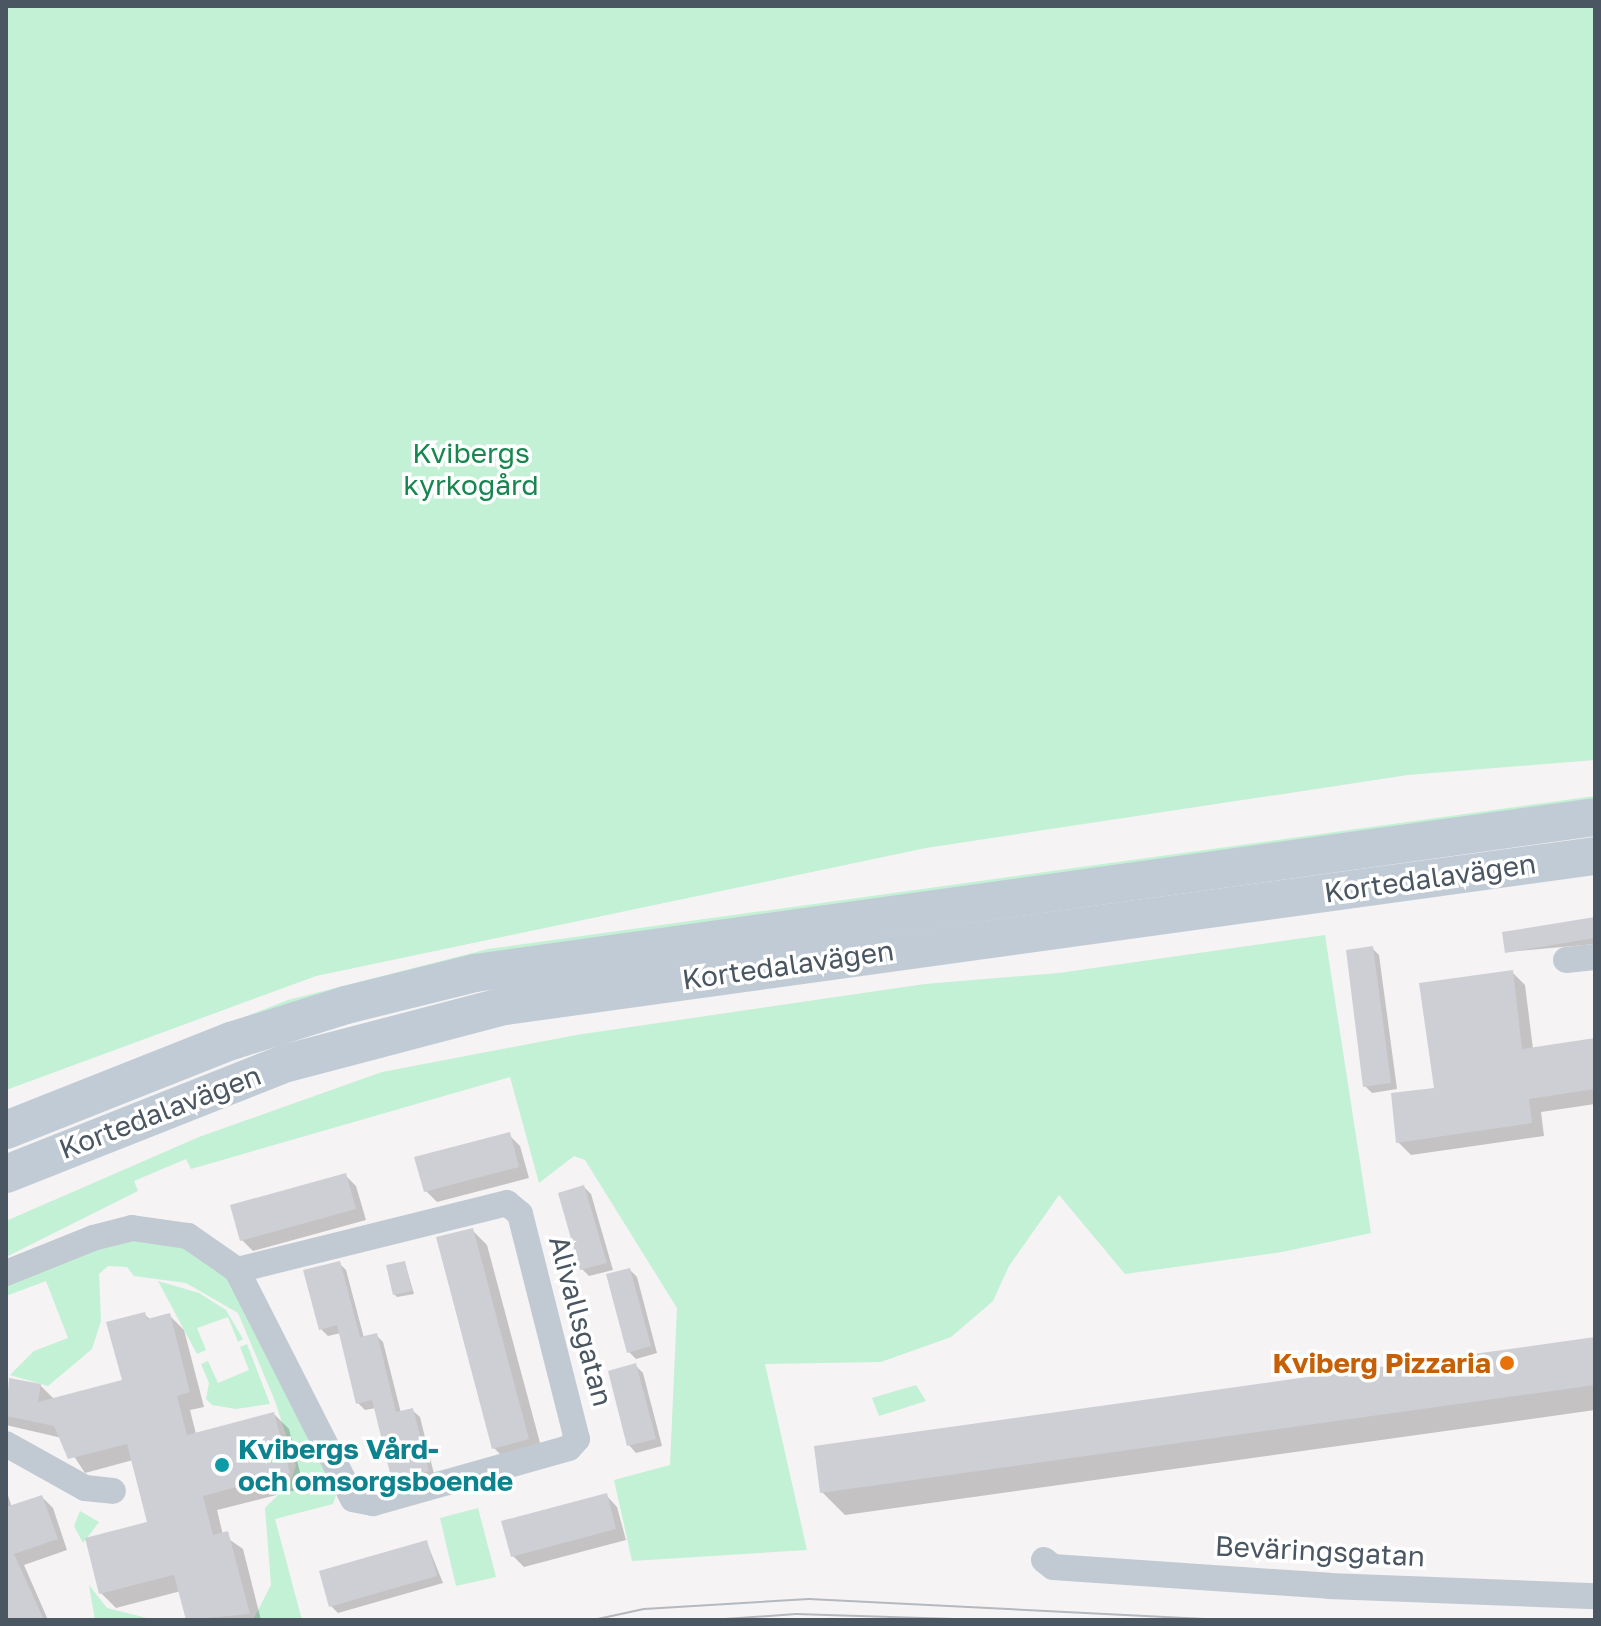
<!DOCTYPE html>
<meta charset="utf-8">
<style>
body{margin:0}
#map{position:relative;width:1601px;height:1626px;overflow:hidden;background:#f5f3f3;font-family:"Golos Text",sans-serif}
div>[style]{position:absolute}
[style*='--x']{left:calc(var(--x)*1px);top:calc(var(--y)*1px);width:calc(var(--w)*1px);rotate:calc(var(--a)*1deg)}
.green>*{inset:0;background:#c3f1d5}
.shadow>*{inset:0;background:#0003}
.building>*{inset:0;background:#cdcfd5}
.street>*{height:26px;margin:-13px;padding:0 13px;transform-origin:13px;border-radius:13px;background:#c1cad2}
.secondary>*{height:38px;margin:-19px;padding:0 19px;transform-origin:19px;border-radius:19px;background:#c1cbd6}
.tram>*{height:2px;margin:-1px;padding:0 1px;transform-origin:1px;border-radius:1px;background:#b5b8bd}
.dots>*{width:22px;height:22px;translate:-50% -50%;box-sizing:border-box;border:4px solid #fff;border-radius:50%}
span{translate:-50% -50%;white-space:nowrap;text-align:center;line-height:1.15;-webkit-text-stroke:7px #fff;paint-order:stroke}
.park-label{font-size:28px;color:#17864f}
.street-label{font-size:28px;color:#4a5661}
.food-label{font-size:28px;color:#c56008;font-weight:700}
.right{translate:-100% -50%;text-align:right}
.culture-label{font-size:28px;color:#0d838f;font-weight:700}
.left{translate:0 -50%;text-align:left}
.frame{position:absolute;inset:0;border:8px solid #4a5661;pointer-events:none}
</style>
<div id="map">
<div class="green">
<i style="clip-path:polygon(6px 6px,1595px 6px,1595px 760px,1408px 775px,926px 848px,316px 976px,6px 1090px)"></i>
<i style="clip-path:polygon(1595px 796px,1595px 803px,564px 943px,6px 1110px,288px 1000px,488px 949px)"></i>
<i style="clip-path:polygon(1325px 935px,1371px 1233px,1282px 1252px,1125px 1274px,1059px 1195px,1009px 1266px,993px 1301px,951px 1337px,881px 1362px,765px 1364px,807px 1550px,632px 1561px,614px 1480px,670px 1465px,677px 1308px,585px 1160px,574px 1156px,539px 1183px,510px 1077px,191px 1169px,186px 1159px,134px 1181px,138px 1191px,6px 1257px,6px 1221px,199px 1137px,382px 1072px,576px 1035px,925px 984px,1059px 973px)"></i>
<i style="clip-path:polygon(108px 1241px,173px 1241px,225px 1275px,235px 1288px,336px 1495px,333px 1504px,275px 1519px,302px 1620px,253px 1620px,271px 1585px,265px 1508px,290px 1483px,296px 1466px,275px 1401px,238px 1313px,186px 1283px,134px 1276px,127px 1267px,108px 1266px,99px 1274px,101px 1321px,92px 1349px,48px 1386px,10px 1375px,34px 1351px,68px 1338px,46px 1281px,6px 1296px,6px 1282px)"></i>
<i style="clip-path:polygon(158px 1281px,199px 1293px,226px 1310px,243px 1339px,238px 1342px,228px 1317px,197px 1328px,206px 1350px,197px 1354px)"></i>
<i style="clip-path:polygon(247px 1344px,270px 1404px,236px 1409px,212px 1405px,206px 1399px,209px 1383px,201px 1364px,208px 1361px,218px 1383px,249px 1370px,240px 1347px)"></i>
<i style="clip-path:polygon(916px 1385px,926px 1401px,879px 1416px,872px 1398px)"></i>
<i style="clip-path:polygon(478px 1508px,496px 1577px,456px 1586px,440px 1518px)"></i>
<i style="clip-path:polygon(80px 1511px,99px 1522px,83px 1543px,74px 1526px)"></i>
<i style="clip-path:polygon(89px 1585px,107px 1608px,155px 1620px,95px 1620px)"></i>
</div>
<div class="shadow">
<i style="clip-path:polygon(1595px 919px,1595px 944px,1507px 952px)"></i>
<i style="clip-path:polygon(1372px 948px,1379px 955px,1397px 1089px,1372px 1093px,1365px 1086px)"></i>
<i style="clip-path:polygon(1512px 972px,1525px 985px,1533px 1049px,1595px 1040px,1595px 1104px,1541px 1112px,1544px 1136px,1411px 1155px,1398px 1142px)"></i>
<i style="clip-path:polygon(509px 1135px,520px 1146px,529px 1178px,437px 1202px,426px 1191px)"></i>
<i style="clip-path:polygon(345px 1175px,356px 1186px,366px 1220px,253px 1251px,242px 1240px)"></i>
<i style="clip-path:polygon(584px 1187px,591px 1194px,613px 1270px,589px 1276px,582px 1269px)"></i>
<i style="clip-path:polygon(472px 1230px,487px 1245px,543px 1454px,509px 1463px,494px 1448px)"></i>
<i style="clip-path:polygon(339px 1263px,346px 1270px,364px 1338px,376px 1335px,383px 1342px,401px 1413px,412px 1410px,420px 1417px,435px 1478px,401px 1487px,394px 1480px,376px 1408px,365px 1410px,358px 1403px,341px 1333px,328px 1336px,321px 1329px)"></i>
<i style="clip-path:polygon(405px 1263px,414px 1294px,397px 1297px,394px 1294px)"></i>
<i style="clip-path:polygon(630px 1270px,637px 1277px,657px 1353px,636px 1359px,629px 1352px)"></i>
<i style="clip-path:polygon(144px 1314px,151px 1320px,169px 1315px,184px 1330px,204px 1407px,190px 1410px,196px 1434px,274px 1414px,289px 1429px,304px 1488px,217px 1510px,223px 1535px,243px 1549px,261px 1620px,188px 1620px,181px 1591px,116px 1608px,101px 1593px,150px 1523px,133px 1460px,85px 1473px,62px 1438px,6px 1425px,11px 1380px,40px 1385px,54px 1399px,124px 1381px)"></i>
<i style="clip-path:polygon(1595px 1339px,1595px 1410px,845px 1515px,822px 1492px)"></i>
<i style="clip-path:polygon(636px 1366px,643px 1373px,662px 1446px,636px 1453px,629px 1445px)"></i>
<i style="clip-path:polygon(6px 1489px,12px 1508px,42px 1497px,53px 1508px,67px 1550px,24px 1565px,48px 1620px,6px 1620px)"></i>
<i style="clip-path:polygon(606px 1495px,617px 1507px,626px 1540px,524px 1567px,513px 1556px)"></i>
<i style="clip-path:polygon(427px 1543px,443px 1583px,338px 1613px,331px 1606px)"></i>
</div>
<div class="building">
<i style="clip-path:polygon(1595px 917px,1595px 938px,1505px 953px,1502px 932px)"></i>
<i style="clip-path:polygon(1373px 946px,1391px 1083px,1363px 1087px,1346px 950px)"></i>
<i style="clip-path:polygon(1513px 970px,1522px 1049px,1595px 1038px,1595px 1089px,1529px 1099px,1532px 1123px,1396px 1143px,1391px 1093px,1434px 1088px,1419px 983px)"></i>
<i style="clip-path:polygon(510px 1132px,519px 1167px,424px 1192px,414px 1157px)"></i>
<i style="clip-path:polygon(346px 1173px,356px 1209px,240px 1241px,230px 1205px)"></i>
<i style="clip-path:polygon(584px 1185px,607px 1263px,580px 1270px,558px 1193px)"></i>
<i style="clip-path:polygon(473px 1228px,529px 1439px,492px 1449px,436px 1237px)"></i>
<i style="clip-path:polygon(340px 1261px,360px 1337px,377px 1333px,396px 1412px,413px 1408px,429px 1471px,392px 1481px,372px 1400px,356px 1404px,337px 1325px,319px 1330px,303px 1270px)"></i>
<i style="clip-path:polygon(405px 1261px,412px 1291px,393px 1295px,386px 1265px)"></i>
<i style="clip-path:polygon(630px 1268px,651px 1346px,627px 1353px,606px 1274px)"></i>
<i style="clip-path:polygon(145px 1312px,147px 1319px,170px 1313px,190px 1392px,177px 1396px,187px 1435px,274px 1412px,290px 1473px,203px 1496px,213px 1535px,228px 1531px,250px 1614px,186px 1620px,174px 1575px,99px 1594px,85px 1538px,147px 1522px,127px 1444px,68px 1459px,54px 1426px,6px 1416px,9px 1378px,41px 1384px,38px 1402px,122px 1380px,106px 1322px)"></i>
<i style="clip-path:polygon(1595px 1337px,1595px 1385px,820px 1493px,814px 1446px)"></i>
<i style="clip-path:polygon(636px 1363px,656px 1439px,627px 1446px,608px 1371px)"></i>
<i style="clip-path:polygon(607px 1493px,616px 1529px,511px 1557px,501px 1521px)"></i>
<i style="clip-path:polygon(42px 1495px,58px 1539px,14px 1554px,44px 1620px,6px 1620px,6px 1507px)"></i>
<i style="clip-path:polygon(427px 1540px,437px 1576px,329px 1607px,319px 1571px)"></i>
</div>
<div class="street">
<i style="--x:1566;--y:960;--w:29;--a:-6"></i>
<i style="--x:507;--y:1203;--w:17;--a:40"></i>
<i style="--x:520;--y:1214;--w:232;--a:75.8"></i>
<i style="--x:577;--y:1439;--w:12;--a:132"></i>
<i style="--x:569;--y:1448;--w:204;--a:164.3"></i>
<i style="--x:373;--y:1503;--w:20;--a:-169"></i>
<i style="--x:353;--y:1499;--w:257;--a:-116.9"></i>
<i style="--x:237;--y:1270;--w:278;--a:-13.9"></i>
<i style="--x:6;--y:1273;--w:94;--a:-21.9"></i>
<i style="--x:93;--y:1238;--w:40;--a:-14.4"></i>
<i style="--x:132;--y:1228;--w:57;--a:8.1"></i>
<i style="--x:188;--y:1236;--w:60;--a:34.8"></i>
<i style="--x:6;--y:1444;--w:90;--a:29.1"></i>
<i style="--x:85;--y:1488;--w:28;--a:6"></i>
<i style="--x:1044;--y:1560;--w:11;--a:38"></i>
<i style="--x:1053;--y:1567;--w:277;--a:3.9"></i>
<i style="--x:1329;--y:1586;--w:266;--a:2.2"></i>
</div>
<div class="secondary">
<i style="--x:6;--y:1130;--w:242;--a:-21.6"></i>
<i style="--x:231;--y:1041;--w:121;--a:-17.4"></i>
<i style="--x:346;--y:1005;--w:133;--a:-13.9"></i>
<i style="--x:475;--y:973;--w:1131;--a:-7.93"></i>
<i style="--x:6;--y:1174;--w:302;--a:-21.6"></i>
<i style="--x:287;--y:1063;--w:225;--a:-14.7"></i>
<i style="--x:505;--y:1006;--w:1100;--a:-7.84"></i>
</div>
<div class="tram">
<i style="--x:593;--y:1620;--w:52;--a:-12.2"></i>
<i style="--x:644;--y:1609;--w:165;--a:-3.5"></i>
<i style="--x:809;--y:1599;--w:421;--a:2.9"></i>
<i style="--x:711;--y:1620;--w:85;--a:-4"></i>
<i style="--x:796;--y:1614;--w:189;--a:1.8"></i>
</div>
<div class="dots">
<i style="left:1507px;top:1363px;background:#e8710a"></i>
<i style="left:222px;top:1465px;background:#0f9aa8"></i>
</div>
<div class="park-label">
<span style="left:471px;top:469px">Kvibergs<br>kyrkogård</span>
</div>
<div class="street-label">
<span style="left:1430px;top:878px;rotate:-8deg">Kortedalavägen</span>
<span style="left:788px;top:965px;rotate:-8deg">Kortedalavägen</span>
<span style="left:160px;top:1112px;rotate:-21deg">Kortedalavägen</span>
<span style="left:581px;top:1321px;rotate:75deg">Alivallsgatan</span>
<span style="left:1320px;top:1551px;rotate:3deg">Beväringsgatan</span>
</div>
<div class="food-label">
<span class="right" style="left:1491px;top:1363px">Kviberg Pizzaria</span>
</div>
<div class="culture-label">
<span class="left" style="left:238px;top:1465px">Kvibergs Vård-<br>och omsorgsboende</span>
</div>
<div class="frame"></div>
</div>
